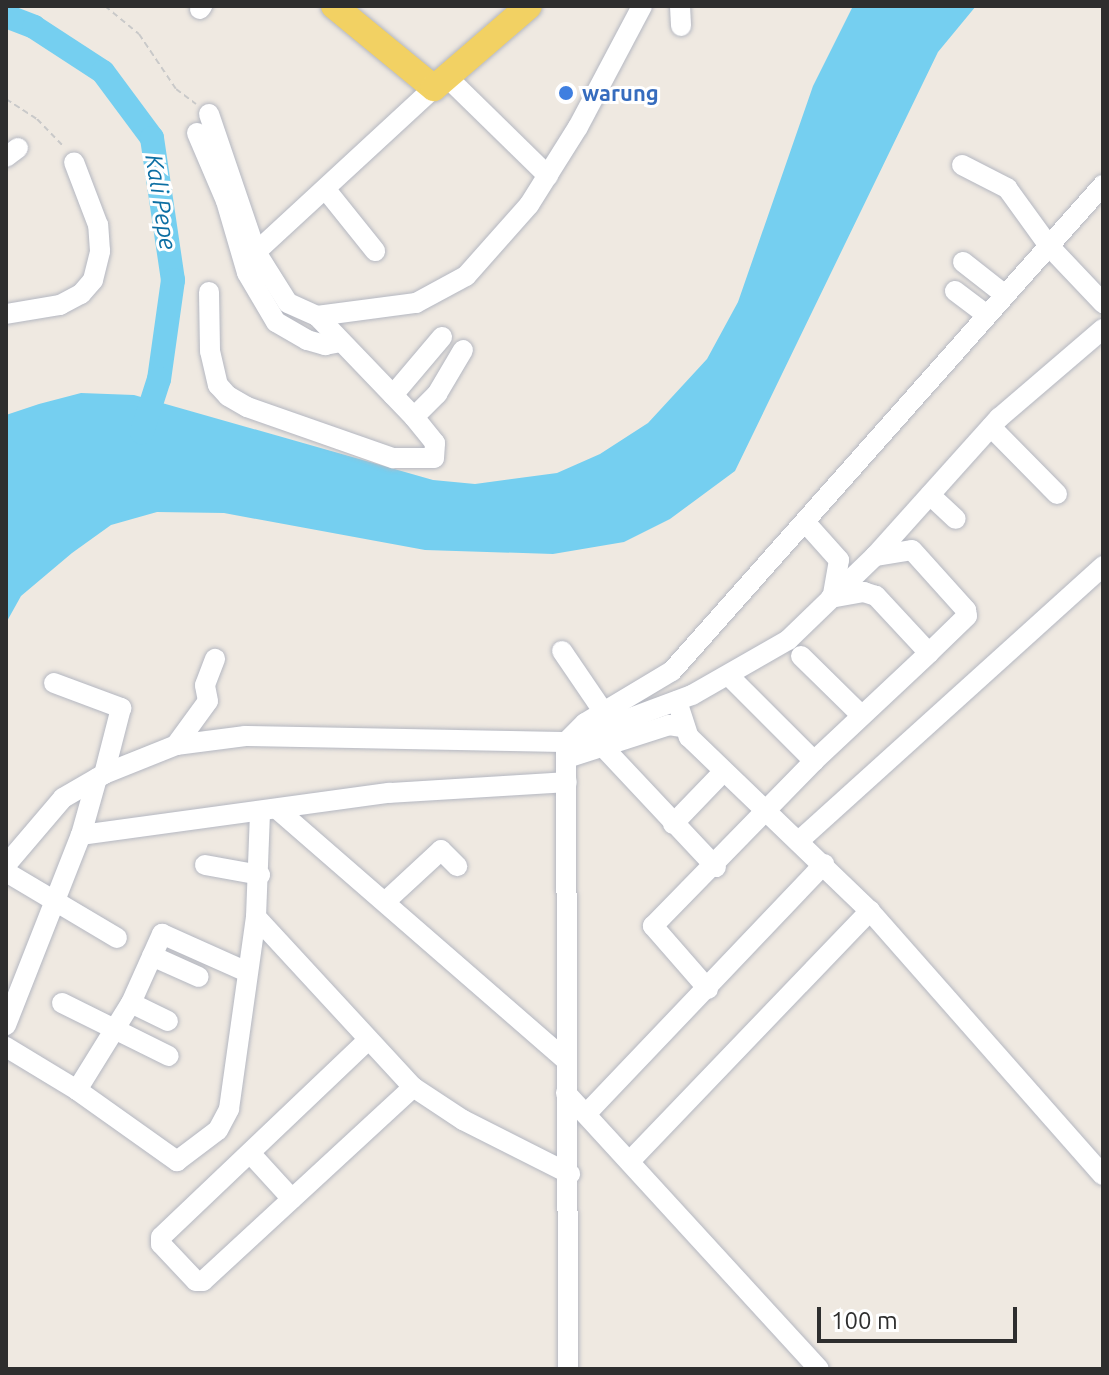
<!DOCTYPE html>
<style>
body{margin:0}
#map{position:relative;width:1109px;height:1375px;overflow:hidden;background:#efe9e1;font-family:Ubuntu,sans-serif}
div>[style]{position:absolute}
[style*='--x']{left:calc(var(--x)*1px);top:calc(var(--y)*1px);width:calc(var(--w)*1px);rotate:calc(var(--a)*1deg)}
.water>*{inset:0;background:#75cff0}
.river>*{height:24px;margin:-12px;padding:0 12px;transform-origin:12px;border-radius:12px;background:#75cff0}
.path>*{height:2px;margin-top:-1px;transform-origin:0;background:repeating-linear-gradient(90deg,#c9c9c9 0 6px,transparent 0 10px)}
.roads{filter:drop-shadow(0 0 2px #b4b7c1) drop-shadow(0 0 2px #b4b7c1)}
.minor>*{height:20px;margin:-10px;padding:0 10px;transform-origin:10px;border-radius:10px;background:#fff}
.major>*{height:26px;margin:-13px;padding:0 13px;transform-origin:13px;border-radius:13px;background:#f2d163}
.dots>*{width:22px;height:22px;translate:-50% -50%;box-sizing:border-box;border:4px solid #fff;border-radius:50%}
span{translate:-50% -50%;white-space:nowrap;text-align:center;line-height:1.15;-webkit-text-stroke:6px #fff;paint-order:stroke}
.shop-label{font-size:22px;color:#366cbe;font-weight:700}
.left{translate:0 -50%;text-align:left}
.water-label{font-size:24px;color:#0d6fa3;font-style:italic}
.frame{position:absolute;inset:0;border:8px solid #2e2e2e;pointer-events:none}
.scale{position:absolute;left:817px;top:1307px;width:200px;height:36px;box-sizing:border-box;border:4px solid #2e2e2e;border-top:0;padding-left:10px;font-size:24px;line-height:28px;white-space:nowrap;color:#2e2e2e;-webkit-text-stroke:6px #fff;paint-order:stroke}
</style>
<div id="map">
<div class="water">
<i style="clip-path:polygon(853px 6px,976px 6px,938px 52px,735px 471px,670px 519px,624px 542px,553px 554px,425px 550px,224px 513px,157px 512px,111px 525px,72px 553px,21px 596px,6px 623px,6px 415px,39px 404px,81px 393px,134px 395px,433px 480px,475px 484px,557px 473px,600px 454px,648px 423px,707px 359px,738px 302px,813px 86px)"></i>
</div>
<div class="river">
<i style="--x:6;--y:16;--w:30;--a:21"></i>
<i style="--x:34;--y:27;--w:82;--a:33.1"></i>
<i style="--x:103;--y:72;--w:82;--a:53.4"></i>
<i style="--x:152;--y:138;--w:144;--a:81.6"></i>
<i style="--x:173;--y:280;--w:100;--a:98"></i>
<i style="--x:159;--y:379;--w:56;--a:107.8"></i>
</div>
<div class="path">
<i style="--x:105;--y:6;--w:44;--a:39.5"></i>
<i style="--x:139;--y:34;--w:66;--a:56.1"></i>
<i style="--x:176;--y:89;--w:25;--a:37"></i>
<i style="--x:6;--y:99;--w:37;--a:33"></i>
<i style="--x:37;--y:119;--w:39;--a:46"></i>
</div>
<div class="roads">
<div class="minor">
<i style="--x:680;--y:6;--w:20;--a:87"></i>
<i style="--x:200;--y:9;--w:4;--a:-56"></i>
<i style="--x:448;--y:78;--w:140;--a:44.4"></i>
<i style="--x:209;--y:114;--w:146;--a:71.2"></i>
<i style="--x:256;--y:252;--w:60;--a:57.9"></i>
<i style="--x:288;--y:303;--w:32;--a:24"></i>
<i style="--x:317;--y:316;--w:100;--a:-7.5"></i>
<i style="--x:416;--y:303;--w:57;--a:-28.4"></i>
<i style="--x:466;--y:276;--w:95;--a:-48.4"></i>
<i style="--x:529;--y:205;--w:92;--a:-57.9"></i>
<i style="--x:578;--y:127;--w:137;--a:-62.1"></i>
<i style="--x:197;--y:133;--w:74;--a:66.9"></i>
<i style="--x:226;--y:201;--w:75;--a:73.7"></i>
<i style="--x:247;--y:273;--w:57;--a:59.4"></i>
<i style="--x:276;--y:322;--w:36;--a:30"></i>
<i style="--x:307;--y:340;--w:19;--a:16"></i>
<i style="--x:325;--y:345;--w:15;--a:-11"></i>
<i style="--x:6;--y:157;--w:15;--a:-37"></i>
<i style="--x:962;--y:165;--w:51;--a:27.1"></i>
<i style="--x:1007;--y:188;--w:72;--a:54.1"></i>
<i style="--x:1049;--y:246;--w:79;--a:46.5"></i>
<i style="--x:327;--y:191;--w:77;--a:51.3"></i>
<i style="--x:256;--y:252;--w:242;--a:-42.7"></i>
<i style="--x:963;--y:262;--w:52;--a:38"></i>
<i style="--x:955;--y:291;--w:39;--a:37"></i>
<i style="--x:209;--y:292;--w:59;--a:89"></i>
<i style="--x:210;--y:351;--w:35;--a:77"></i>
<i style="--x:218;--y:385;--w:15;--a:48"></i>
<i style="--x:228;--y:396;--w:22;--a:30"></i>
<i style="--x:247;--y:407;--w:155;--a:19.3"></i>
<i style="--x:393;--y:458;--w:41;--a:0"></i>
<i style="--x:434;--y:458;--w:15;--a:-86"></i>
<i style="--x:435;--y:443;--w:33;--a:-129"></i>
<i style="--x:414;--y:417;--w:140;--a:-133.8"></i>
<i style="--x:6;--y:314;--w:55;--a:-9.5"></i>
<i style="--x:60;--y:305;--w:24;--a:-28"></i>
<i style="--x:81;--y:294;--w:18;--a:-49"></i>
<i style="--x:93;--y:280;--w:30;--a:-76"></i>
<i style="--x:100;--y:251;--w:26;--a:-94"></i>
<i style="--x:98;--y:225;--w:67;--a:-110.9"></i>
<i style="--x:393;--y:395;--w:76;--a:-49.8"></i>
<i style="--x:414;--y:417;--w:33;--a:-45"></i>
<i style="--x:437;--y:394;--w:51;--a:-59.4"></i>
<i style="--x:991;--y:427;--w:94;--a:45.4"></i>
<i style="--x:930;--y:495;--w:35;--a:43"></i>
<i style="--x:805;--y:522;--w:51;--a:48.2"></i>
<i style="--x:839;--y:560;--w:36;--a:100"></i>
<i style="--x:875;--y:556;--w:37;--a:-9"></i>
<i style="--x:912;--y:550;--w:81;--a:48"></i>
<i style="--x:966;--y:610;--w:6;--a:81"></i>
<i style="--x:967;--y:616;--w:53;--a:135.8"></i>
<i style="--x:562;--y:651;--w:73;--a:55.7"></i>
<i style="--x:801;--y:656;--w:84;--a:44.5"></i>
<i style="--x:730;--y:677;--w:119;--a:45"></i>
<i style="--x:54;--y:683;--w:72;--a:20.5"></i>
<i style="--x:121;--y:708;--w:68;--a:104.4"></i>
<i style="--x:677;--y:701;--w:38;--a:72"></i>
<i style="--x:689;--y:737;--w:251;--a:43.9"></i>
<i style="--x:870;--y:911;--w:352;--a:48.6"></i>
<i style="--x:176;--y:745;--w:54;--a:-54"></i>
<i style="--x:208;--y:701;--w:16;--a:-101"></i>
<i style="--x:205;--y:685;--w:28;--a:-69"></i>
<i style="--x:605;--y:749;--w:162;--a:46.8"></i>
<i style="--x:567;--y:758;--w:107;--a:-17.9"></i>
<i style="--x:669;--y:725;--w:13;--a:9"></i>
<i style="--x:277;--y:809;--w:381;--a:41"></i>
<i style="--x:673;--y:824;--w:71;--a:-46.1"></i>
<i style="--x:81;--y:835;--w:59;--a:-74.3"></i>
<i style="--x:800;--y:840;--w:409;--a:-42.1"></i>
<i style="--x:6;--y:865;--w:88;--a:-49.6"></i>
<i style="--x:63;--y:798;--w:48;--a:-30.3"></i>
<i style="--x:104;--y:774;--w:78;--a:-21.9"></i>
<i style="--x:176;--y:745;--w:70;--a:-7.4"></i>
<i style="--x:245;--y:736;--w:321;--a:1.1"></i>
<i style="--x:566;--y:742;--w:134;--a:-20.5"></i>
<i style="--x:692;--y:695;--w:111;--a:-29.8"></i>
<i style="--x:788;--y:640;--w:121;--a:-44"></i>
<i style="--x:875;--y:556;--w:186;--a:-48.1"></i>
<i style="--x:999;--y:418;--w:137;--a:-40.6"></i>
<i style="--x:205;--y:865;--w:56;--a:10.3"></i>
<i style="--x:6;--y:872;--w:129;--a:30.7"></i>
<i style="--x:386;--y:901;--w:75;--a:-42.8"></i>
<i style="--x:441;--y:850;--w:23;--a:45"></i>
<i style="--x:256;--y:917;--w:231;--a:47.3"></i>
<i style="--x:413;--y:1087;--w:60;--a:33.4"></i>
<i style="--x:463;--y:1120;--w:120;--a:26.8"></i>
<i style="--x:152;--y:956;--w:51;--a:24.1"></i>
<i style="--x:708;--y:989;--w:84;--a:-131.1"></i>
<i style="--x:653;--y:926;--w:231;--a:-45.7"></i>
<i style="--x:814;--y:761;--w:158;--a:-43.2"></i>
<i style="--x:929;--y:653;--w:78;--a:-132.9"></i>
<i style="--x:876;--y:596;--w:13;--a:-162"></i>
<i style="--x:864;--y:592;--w:34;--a:170"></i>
<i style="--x:62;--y:1003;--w:119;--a:26.4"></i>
<i style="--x:131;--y:1003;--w:41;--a:25.9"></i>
<i style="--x:6;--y:1025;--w:204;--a:-68.5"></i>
<i style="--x:81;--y:835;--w:311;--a:-7.8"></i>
<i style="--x:389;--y:793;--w:178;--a:-3.5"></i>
<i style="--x:367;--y:1041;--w:284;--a:136.4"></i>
<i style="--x:161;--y:1237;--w:7;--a:90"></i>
<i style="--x:161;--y:1244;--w:51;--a:46.6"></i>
<i style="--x:196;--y:1281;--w:7;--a:0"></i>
<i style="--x:203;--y:1281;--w:286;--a:-42.7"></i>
<i style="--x:6;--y:1047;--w:83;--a:31.2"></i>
<i style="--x:77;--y:1090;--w:123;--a:35.4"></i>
<i style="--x:177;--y:1161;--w:51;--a:-37.1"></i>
<i style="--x:218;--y:1130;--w:24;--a:-62"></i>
<i style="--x:229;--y:1109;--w:194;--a:-82"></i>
<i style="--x:256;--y:917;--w:106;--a:-87.8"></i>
<i style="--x:77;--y:1090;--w:102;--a:-58.2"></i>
<i style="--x:131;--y:1003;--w:76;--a:-65.8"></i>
<i style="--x:162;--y:934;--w:91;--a:24"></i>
<i style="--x:566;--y:1093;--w:374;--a:47.5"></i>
<i style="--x:587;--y:1113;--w:344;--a:-46.4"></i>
<i style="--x:250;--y:1153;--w:62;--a:47.6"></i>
<i style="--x:630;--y:1161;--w:347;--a:-46.2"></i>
<i style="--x:568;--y:1369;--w:627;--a:-90.18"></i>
<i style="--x:566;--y:742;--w:27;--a:-45"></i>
<i style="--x:585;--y:723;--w:101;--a:-30.9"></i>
<i style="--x:672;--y:671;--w:650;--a:-48.43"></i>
</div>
<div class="major">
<i style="--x:334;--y:6;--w:129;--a:39.4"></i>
<i style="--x:434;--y:88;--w:125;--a:-40.8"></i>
</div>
</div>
<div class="dots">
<i style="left:566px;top:93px;background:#3f7fe0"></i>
</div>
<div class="shop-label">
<span class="left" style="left:582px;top:93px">warung</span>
</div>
<div class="water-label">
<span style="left:161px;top:202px;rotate:81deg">Kali Pepe</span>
</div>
<div class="frame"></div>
<div class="scale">100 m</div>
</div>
